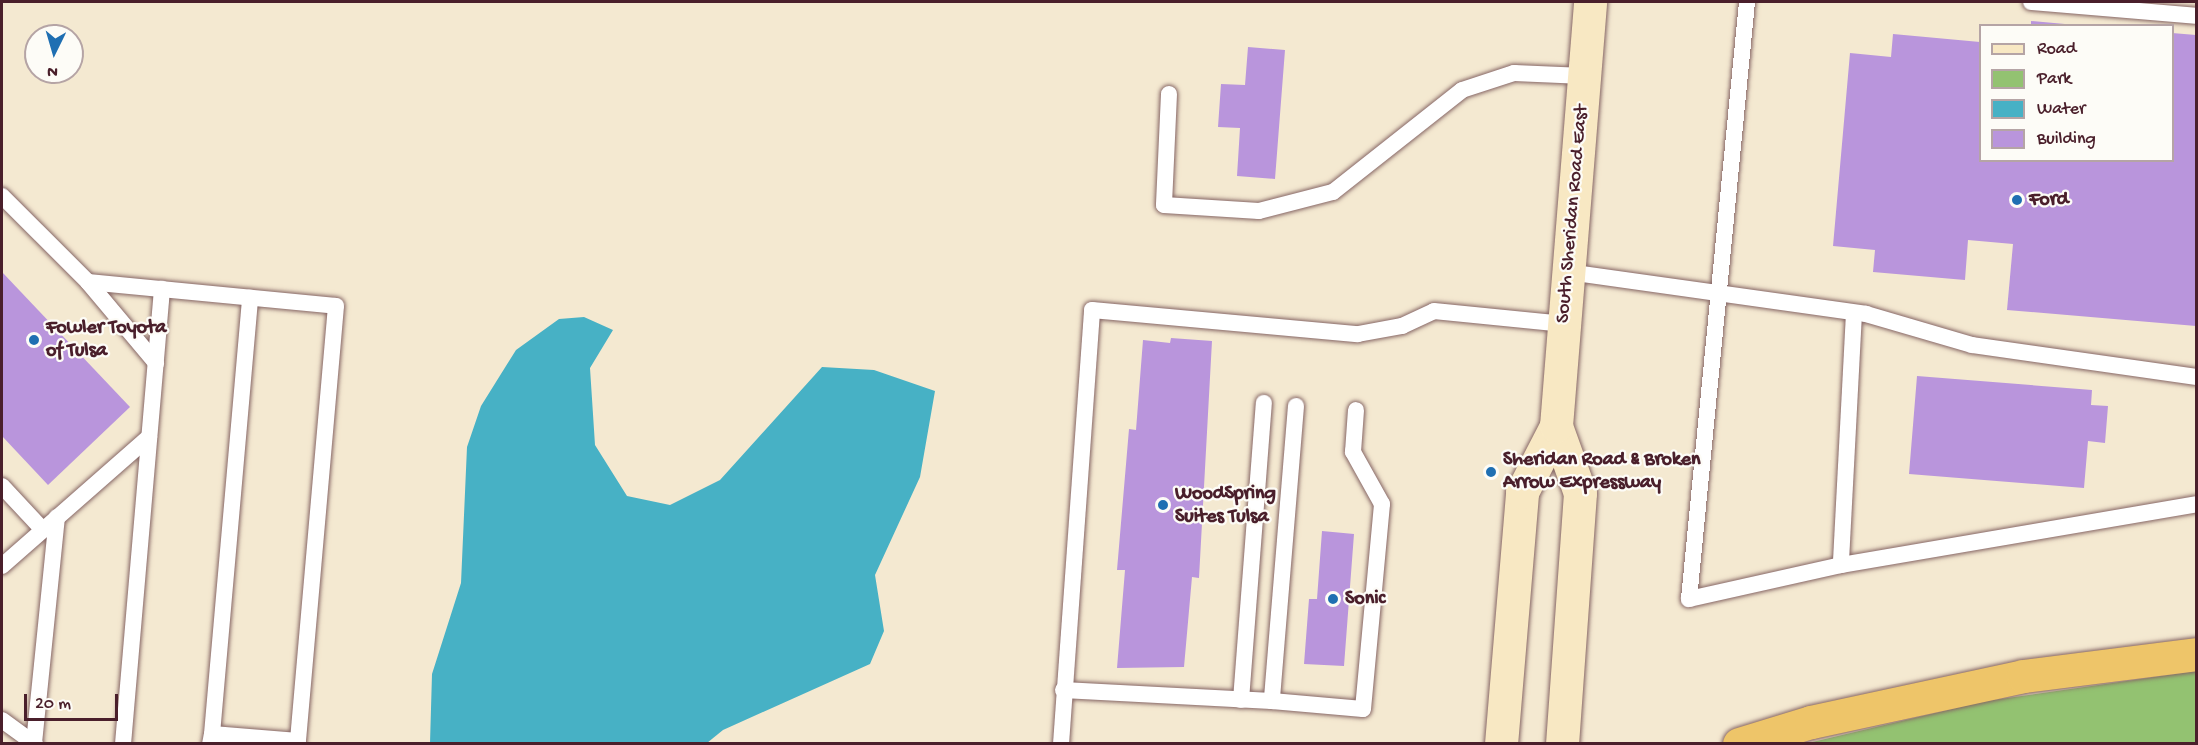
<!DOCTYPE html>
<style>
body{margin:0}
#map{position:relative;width:2198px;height:745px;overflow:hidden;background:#f4e9d1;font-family:"Gochi Hand",sans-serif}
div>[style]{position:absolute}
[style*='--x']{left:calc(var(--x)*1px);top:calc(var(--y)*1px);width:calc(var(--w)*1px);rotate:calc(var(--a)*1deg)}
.green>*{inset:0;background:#93c271}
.water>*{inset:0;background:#47b1c5}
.building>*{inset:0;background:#b995dc}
.roads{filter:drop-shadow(0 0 2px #866665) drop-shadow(0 0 2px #866665)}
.service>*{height:16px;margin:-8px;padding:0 8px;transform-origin:8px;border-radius:8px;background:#fff}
.secondary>*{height:33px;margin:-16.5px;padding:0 16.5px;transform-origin:16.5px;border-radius:16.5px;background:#f8e8c3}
.motorway>*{height:33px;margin:-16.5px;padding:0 16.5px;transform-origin:16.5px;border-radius:16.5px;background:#eec569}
.dots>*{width:16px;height:16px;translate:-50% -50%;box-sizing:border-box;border:3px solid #fdfcf7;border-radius:50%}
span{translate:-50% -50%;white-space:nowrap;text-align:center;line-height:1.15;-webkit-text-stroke:4.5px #fdfcf7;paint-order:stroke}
.poi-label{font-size:20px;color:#4a1f2b;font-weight:700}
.left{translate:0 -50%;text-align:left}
.street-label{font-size:20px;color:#4a1f2b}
.frame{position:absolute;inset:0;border:3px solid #4a1f2b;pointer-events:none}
.legend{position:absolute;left:1979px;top:24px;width:195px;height:138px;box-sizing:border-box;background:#fdfcf7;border:2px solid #b5a4a5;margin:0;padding:8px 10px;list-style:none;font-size:18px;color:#4a1f2b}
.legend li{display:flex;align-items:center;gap:12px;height:30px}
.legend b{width:30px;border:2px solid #b5a4a5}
.north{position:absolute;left:24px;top:24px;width:60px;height:60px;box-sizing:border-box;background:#fdfcf7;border:2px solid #b5a4a5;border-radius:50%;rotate:185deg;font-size:16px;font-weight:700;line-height:24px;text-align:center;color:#4a1f2b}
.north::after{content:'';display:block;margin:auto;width:21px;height:27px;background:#1f6fb2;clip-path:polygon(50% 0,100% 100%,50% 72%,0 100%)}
.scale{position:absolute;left:24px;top:694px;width:94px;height:27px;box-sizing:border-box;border:3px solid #4a1f2b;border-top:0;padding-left:8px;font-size:18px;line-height:21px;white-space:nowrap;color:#4a1f2b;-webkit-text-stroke:4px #fdfcf7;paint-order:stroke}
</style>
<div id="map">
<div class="green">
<i style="clip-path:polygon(2196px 671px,2196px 743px,1804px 744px,1986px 701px)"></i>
</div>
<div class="water">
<i style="clip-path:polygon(584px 317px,613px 330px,590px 368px,595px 445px,627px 496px,670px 505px,720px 480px,822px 367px,874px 370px,935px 391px,920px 477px,875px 575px,884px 631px,870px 664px,723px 730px,707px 743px,430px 743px,432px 674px,461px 583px,467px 447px,481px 406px,516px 350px,559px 319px)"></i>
</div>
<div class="building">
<i style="clip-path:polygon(2031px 21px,2065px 24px,2065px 26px,2031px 26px)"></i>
<i style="clip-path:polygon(2172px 33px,2196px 35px,2196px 326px,2007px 310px,2013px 244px,1968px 240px,1965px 280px,1873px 272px,1875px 250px,1833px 246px,1850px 53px,1891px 57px,1893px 34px,1980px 42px,1980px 160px,2172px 160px)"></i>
<i style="clip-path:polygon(1248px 47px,1285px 50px,1275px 179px,1237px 176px,1240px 128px,1218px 127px,1221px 84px,1245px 85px)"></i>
<i style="clip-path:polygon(2px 272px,130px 407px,48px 485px,2px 436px)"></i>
<i style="clip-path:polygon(1171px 338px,1212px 341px,1199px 578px,1192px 577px,1184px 667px,1117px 668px,1125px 570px,1117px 570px,1129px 429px,1136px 430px,1143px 340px,1170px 343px)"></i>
<i style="clip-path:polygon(1917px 376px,2092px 390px,2091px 405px,2108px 406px,2105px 443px,2088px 441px,2084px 488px,1909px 474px)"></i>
<i style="clip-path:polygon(1322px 531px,1354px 534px,1344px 666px,1304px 664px,1309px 599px,1317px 599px)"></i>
</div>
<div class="roads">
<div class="service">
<i style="--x:1747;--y:2;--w:600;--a:95.55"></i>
<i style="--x:1689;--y:599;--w:156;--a:-12.6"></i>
<i style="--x:2031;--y:2;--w:166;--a:4.8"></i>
<i style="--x:1169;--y:94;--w:111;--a:92.6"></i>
<i style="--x:1164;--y:205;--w:95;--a:3.6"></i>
<i style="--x:1259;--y:211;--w:76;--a:-14.4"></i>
<i style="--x:1333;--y:192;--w:164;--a:-38.3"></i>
<i style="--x:1462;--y:90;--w:55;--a:-18.1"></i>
<i style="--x:1514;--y:73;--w:70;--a:2.5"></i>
<i style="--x:2;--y:196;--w:122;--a:45"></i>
<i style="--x:88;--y:282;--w:249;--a:5.5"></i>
<i style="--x:336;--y:306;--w:437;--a:95"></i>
<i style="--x:298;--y:741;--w:86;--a:-175.3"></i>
<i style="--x:212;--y:734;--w:10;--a:101"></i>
<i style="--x:1568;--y:272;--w:301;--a:8"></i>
<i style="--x:1866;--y:314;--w:110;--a:16.3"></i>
<i style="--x:1972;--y:345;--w:226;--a:8.1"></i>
<i style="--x:88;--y:282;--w:106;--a:50"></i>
<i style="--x:1854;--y:313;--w:252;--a:93"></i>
<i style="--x:1841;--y:565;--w:360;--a:-9.7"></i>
<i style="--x:1296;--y:406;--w:296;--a:94.7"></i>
<i style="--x:1272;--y:701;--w:91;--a:5"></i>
<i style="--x:1363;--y:709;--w:206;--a:-84.7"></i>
<i style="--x:1382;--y:504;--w:60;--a:-119.1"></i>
<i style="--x:1353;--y:452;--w:42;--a:-85.9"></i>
<i style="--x:2;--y:486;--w:60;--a:47"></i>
<i style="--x:2;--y:566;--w:196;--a:-41.3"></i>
<i style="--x:1063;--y:690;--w:209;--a:3"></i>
<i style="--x:1241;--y:700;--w:298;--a:-85.6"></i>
<i style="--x:2;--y:720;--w:41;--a:36"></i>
<i style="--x:212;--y:734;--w:438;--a:-85"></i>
<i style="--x:34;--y:743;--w:227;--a:-84.2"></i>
<i style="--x:123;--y:744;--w:457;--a:-85.1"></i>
<i style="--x:1061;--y:744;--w:435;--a:-85.9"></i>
<i style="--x:1092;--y:310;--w:267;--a:5.2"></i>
<i style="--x:1358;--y:334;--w:45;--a:-10.3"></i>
<i style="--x:1402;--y:326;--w:35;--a:-25"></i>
<i style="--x:1434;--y:311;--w:131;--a:5.7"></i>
</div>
<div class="secondary">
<i style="--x:1556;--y:426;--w:71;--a:70.3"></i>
<i style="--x:1580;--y:493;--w:252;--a:94.1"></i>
<i style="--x:1501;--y:744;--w:253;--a:-85.2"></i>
<i style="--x:1522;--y:492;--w:74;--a:-62.7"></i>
<i style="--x:1556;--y:426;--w:425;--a:-85.4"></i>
</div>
<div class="motorway">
<i style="--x:1739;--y:744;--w:75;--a:-17"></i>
<i style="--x:1811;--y:722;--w:217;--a:-12.2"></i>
<i style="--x:2023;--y:676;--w:174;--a:-7.2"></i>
</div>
</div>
<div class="dots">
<i style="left:2017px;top:200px;background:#1f6fb2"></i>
<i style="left:34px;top:340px;background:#1f6fb2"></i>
<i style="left:1491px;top:472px;background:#1f6fb2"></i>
<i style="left:1163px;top:505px;background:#1f6fb2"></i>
<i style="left:1333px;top:599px;background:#1f6fb2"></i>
</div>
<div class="poi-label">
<span class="left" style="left:2029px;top:200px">Ford</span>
<span class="left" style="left:46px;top:340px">Fowler Toyota<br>of Tulsa</span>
<span class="left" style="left:1503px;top:472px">Sheridan Road &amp; Broken<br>Arrow Expressway</span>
<span class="left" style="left:1175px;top:506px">WoodSpring<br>Suites Tulsa</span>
<span class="left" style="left:1345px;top:599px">Sonic</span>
</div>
<div class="street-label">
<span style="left:1573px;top:214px;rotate:-85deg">South Sheridan Road East</span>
</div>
<div class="frame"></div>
<ul class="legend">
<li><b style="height:8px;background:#f8e8c3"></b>Road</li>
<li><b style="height:16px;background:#93c271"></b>Park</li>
<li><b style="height:16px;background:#47b1c5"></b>Water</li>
<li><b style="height:16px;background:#b995dc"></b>Building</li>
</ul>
<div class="north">N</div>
<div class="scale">20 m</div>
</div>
